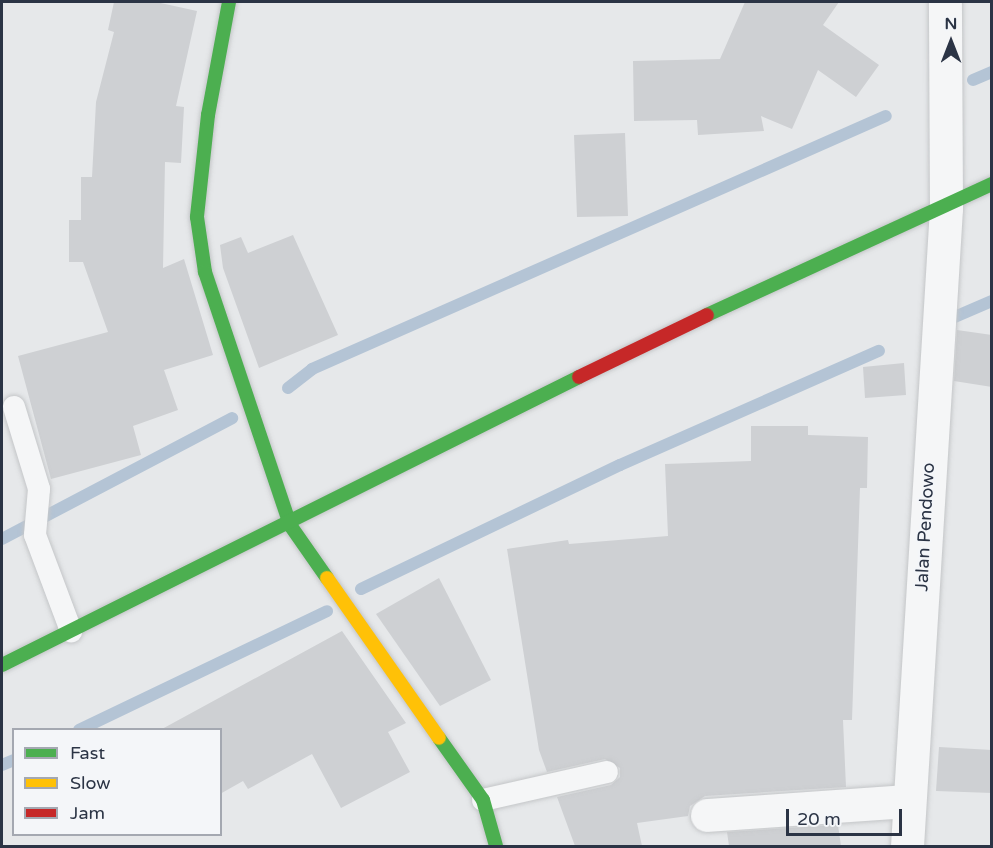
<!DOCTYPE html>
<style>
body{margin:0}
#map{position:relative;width:993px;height:848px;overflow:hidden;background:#e6e8ea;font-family:"Varela Round",sans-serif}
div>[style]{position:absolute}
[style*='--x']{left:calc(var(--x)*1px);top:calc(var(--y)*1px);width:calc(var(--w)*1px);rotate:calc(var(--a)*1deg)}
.stream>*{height:12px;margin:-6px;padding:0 6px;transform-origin:6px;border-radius:6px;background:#b4c4d5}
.building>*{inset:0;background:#ced0d3}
.roads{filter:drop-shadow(0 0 2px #c4c6c8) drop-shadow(0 0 2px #c4c6c8)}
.lane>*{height:22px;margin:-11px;padding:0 11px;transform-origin:11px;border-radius:11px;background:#f5f6f7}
.street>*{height:33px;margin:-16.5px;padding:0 16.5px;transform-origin:16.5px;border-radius:16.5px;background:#f5f6f7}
.fast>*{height:14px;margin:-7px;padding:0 7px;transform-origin:7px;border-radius:7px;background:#4caf50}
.slow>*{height:14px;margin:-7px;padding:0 7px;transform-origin:7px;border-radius:7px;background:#ffc107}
.jam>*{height:14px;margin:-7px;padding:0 7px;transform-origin:7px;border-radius:7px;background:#c62828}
span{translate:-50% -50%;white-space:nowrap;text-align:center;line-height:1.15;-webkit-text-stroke:4.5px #f4f6f9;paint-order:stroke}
.street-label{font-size:18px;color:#2b3445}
.frame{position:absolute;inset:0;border:3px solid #2b3445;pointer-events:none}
.legend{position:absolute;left:12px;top:728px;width:210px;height:108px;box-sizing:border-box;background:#f4f6f9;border:2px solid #a4a8b1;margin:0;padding:8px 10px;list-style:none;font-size:18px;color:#2b3445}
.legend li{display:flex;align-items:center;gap:12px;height:30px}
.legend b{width:30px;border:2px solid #a4a8b1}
.north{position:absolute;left:921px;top:12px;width:60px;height:60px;-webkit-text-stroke:4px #f4f6f9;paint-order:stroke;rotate:0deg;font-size:16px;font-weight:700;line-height:24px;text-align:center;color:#2b3445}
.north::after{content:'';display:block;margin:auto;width:21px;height:27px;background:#2b3445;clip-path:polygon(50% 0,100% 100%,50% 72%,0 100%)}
.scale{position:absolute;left:786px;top:809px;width:116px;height:27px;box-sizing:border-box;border:3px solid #2b3445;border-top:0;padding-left:8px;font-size:18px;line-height:21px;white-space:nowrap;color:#2b3445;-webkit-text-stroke:4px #f4f6f9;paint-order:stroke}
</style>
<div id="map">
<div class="stream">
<i style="--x:973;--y:80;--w:21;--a:-23"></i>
<i style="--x:943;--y:322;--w:53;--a:-23.2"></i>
<i style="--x:288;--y:388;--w:31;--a:-38"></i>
<i style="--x:312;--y:369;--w:627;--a:-23.79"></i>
<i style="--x:2;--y:539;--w:260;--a:-27.7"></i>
<i style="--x:361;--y:589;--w:287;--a:-25.6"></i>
<i style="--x:620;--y:465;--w:283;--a:-23.8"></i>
<i style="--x:79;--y:730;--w:275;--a:-25.6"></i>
<i style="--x:2;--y:765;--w:13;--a:-23"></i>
</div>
<div class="building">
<i style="clip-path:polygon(114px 2px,156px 2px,197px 11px,176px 106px,184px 107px,181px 163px,165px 162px,163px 268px,184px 259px,213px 355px,164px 370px,178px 410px,133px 426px,141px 455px,51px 479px,18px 356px,108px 332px,83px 262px,69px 262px,69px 220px,81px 220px,81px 177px,92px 177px,96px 102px,114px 32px,108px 30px)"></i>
<i style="clip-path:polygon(745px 2px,839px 2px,823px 25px,879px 65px,856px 97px,818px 70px,792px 129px,761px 116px,764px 131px,698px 135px,697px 120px,634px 121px,633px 61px,720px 59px)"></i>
<i style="clip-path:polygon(625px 133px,628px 216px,577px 217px,574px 135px)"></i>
<i style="clip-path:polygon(293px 235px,338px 335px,259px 368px,223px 268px,220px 245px,241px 237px,248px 253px)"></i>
<i style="clip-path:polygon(957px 330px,992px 335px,992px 387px,954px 381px)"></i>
<i style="clip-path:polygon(904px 363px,906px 395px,865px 398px,863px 367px)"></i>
<i style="clip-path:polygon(751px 426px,808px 426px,808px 435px,868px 437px,867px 488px,860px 488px,852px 720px,843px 720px,846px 787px,705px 796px,690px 806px,688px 816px,637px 823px,642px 846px,575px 846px,557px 797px,611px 785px,620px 777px,620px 768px,605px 759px,547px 772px,539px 750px,507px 549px,568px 540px,569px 544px,668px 536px,665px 464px,751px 461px)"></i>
<i style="clip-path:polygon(439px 578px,491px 680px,440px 706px,376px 614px)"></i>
<i style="clip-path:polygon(342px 631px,406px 723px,388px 732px,410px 772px,341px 808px,312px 754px,248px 789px,243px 781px,220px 794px,220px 729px,162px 729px)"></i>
<i style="clip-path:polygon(939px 747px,992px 750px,992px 793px,936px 791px)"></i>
<i style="clip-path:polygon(838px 825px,841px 846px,729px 846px,727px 832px)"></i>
</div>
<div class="roads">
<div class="lane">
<i style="--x:14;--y:407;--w:86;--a:73"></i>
<i style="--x:39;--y:489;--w:46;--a:95"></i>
<i style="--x:35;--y:535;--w:103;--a:69.4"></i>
<i style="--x:483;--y:800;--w:127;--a:-12.7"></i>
</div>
<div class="street">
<i style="--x:707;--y:815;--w:202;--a:-4"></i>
<i style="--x:907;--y:846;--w:639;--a:-86.5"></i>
<i style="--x:946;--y:208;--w:206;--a:-90.3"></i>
</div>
<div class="fast">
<i style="--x:229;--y:2;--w:115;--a:100.5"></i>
<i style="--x:208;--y:115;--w:103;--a:96.2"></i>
<i style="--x:197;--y:217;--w:56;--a:81.7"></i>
<i style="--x:205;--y:272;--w:267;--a:71.4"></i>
<i style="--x:290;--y:525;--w:65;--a:55.1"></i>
<i style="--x:707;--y:315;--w:314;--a:-24.7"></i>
<i style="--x:2;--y:665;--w:645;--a:-26.53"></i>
<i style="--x:439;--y:738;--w:76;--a:54.6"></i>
<i style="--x:483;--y:800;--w:48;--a:74.2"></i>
</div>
<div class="slow">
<i style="--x:327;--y:578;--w:195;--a:55"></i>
</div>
<div class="jam">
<i style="--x:579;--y:377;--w:142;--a:-25.8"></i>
</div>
</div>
<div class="street-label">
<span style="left:925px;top:527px;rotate:-87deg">Jalan Pendowo</span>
</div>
<div class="frame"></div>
<ul class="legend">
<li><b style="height:8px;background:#4caf50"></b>Fast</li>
<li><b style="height:8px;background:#ffc107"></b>Slow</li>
<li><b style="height:8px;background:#c62828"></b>Jam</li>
</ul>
<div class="north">N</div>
<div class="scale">20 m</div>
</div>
